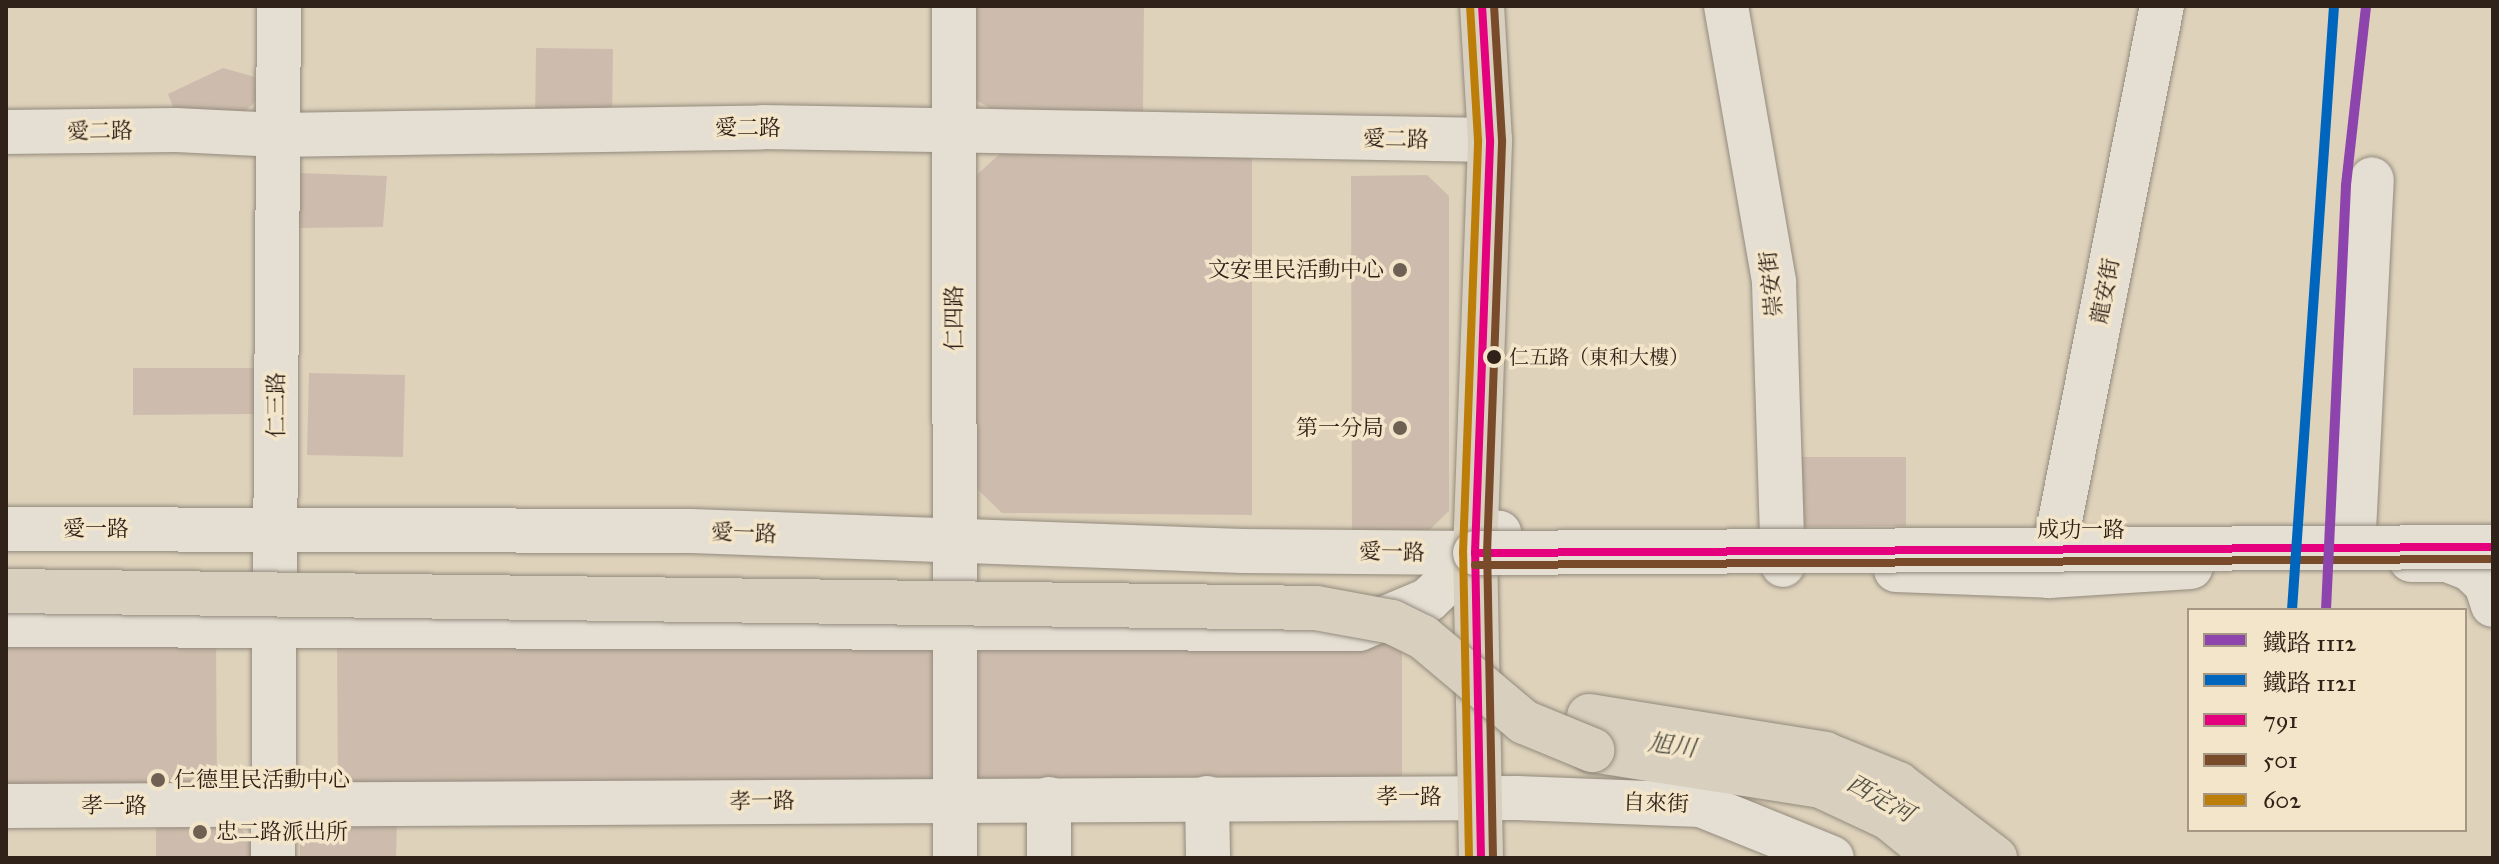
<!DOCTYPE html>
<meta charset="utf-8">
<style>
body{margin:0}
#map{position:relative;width:2499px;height:864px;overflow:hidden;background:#ded2bb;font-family:"IM FELL Great Primer","Noto Serif TC",serif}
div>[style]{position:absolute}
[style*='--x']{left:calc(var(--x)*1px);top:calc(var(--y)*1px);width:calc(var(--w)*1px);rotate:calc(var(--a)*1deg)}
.pier>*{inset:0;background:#ded2bb}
.building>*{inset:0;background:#cdbcad}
.roads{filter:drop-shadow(0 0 2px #938a7c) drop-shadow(0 0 2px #938a7c)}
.minor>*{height:44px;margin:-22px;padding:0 22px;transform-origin:22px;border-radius:22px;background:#e4ded3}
.major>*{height:44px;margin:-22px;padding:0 22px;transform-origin:22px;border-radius:22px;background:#d8cfbe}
.highway>*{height:44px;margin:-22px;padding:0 22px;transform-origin:22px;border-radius:22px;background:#d8cfbe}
.bridges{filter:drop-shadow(0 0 2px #938a7c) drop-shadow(0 0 2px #938a7c)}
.minor-bridge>*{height:44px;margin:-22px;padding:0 22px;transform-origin:22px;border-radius:22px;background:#e4ded3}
.highway-bridge>*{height:44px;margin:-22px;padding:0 22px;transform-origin:22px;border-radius:22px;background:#d8cfbe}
.bus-1>*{height:8px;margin:-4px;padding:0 4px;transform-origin:4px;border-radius:4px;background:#e5007d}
.bus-2>*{height:8px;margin:-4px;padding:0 4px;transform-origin:4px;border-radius:4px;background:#7a4b2a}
.bus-3>*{height:8px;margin:-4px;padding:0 4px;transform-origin:4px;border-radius:4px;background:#bc7e08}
.rail-1>*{height:10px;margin:-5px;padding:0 5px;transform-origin:5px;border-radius:5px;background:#8e44ad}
.rail-2>*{height:10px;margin:-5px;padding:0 5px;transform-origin:5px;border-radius:5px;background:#0065bd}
.dots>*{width:22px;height:22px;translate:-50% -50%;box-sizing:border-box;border:4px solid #f3e5c9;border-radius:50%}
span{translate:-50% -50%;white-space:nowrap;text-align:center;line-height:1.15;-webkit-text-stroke:7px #f3e5c9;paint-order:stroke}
.bus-label{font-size:20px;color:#312219}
.left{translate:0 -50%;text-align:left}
.street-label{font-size:22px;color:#312219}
.poi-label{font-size:22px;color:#312219}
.right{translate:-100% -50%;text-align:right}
.water-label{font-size:24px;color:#504f46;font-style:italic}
.frame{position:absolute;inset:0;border:8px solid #312219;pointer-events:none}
.legend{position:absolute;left:2187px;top:608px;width:280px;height:224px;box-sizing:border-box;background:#f3e5c9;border:2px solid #a59783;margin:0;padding:10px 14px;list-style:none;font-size:24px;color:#312219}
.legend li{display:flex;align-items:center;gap:16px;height:40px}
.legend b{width:40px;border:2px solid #a59783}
</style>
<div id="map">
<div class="pier">
<i style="clip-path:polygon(216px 640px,337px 641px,338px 788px,217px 788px)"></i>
<i style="clip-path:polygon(1402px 643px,1433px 679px,1557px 679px,1558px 769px,1433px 770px,1402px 785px)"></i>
</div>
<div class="building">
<i style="clip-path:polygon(972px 6px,1144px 6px,1143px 115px,1001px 114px,972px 98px)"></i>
<i style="clip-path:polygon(536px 48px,613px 49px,612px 124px,535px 123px)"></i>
<i style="clip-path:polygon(223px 68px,255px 77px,256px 101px,232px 123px,179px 122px,168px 94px)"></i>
<i style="clip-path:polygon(1003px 151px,1252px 155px,1252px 515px,1002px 513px,971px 483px,970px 181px)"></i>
<i style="clip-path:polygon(298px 173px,387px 176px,383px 227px,299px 228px)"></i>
<i style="clip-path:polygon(1427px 175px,1449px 196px,1449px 511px,1424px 535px,1352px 537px,1351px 176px)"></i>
<i style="clip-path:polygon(133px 368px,256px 368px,256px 414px,133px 415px)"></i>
<i style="clip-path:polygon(309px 373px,405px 375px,403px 457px,307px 455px)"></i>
<i style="clip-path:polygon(1796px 457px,1906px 457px,1906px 526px,1796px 527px)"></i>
<i style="clip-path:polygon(6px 640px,216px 640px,217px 788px,6px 788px)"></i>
<i style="clip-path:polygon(337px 641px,1402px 643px,1402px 785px,338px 788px)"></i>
<i style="clip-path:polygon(324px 820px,397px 821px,396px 858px,300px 858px,300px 843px)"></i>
<i style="clip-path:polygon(156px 821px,233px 821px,255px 843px,255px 858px,156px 858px)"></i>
</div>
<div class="roads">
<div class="minor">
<i style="--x:954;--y:6;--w:852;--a:89.93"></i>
<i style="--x:1726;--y:6;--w:280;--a:80.1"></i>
<i style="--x:1774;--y:282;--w:283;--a:88.2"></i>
<i style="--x:6;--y:132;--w:170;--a:-0.7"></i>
<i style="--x:176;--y:130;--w:102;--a:2.8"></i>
<i style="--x:278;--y:135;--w:484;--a:-0.9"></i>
<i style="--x:762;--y:127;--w:728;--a:1.02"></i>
<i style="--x:6;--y:529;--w:685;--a:0.17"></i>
<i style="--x:691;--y:531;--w:552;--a:2.08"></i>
<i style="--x:1243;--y:551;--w:232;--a:0.5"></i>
<i style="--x:2354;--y:531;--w:352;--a:-87.1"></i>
<i style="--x:2411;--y:560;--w:36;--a:0"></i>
<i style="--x:2447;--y:560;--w:25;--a:21"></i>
<i style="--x:2470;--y:569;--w:22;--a:43"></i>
<i style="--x:2486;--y:584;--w:22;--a:72"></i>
<i style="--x:1896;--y:570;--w:153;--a:2.2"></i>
<i style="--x:2049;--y:576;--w:142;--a:-3.6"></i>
<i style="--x:2049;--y:576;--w:581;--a:-78.79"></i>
<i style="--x:6;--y:625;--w:1353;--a:0.17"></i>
<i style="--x:1359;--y:629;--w:75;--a:-22.8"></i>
<i style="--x:1428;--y:600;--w:98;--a:-43.3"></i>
<i style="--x:1207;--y:798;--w:60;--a:89"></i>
<i style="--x:6;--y:806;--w:1511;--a:-0.3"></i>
<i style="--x:1517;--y:798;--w:184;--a:2.2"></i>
<i style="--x:1701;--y:805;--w:141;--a:22"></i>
<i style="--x:273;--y:858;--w:852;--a:-89.6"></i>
<i style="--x:1049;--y:858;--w:59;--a:-90"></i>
</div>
<div class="major">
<i style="--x:1481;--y:858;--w:305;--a:-91.1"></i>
<i style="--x:1475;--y:553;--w:413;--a:-87.9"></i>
<i style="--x:1490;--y:140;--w:134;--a:-93.4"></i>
</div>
<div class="highway">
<i style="--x:1589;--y:716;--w:239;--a:9.1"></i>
<i style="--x:1825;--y:754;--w:79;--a:22.3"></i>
<i style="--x:1898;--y:784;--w:122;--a:37.3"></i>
<i style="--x:1592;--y:750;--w:232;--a:8.9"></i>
<i style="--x:1821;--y:786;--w:75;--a:25.2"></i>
<i style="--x:1889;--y:818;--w:63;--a:39.2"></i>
</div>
</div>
<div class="bridges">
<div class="minor-bridge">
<i style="--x:1475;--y:553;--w:1018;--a:-0.34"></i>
</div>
<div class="highway-bridge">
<i style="--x:6;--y:591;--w:1310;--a:0.74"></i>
<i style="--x:1316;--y:608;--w:77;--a:10.4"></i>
<i style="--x:1392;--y:622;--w:34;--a:26"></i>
<i style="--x:1423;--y:637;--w:132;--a:40.1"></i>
<i style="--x:1524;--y:722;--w:74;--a:22.4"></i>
</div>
</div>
<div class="bus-1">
<i style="--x:1475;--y:553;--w:1018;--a:-0.34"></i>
<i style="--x:1481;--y:858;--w:305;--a:-91.1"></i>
<i style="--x:1475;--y:553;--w:413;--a:-87.9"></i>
<i style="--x:1490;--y:140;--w:134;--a:-93.4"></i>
</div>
<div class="bus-2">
<i style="--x:1475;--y:565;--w:1018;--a:-0.34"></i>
<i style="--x:1493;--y:858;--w:305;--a:-91.1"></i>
<i style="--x:1487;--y:553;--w:413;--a:-87.9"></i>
<i style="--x:1502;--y:140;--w:134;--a:-93.4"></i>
</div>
<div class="bus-3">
<i style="--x:1469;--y:858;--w:305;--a:-91.1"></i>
<i style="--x:1463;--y:553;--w:413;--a:-87.9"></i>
<i style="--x:1478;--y:140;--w:133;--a:-93.4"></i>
</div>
<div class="rail-1">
<i style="--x:2326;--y:610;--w:425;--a:-87.3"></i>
<i style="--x:2346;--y:185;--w:180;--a:-83.6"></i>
</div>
<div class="rail-2">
<i style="--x:2292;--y:610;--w:605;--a:-86.02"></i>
</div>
<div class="dots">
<i style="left:1400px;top:270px;background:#6e6052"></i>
<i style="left:1494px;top:357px;background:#312219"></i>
<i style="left:1400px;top:428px;background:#6e6052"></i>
<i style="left:158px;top:780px;background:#6e6052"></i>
<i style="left:200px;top:832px;background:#6e6052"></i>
</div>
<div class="bus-label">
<span class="left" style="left:1509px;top:357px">仁五路（東和大樓）</span>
</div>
<div class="street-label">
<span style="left:748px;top:128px">愛二路</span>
<span style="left:100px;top:131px;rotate:-1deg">愛二路</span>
<span style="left:1396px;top:139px;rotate:1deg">愛二路</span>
<span style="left:1771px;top:284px;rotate:-96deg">崇安街</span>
<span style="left:2105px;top:291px;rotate:-79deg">龍安街</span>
<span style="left:954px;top:318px;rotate:-90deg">仁四路</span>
<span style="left:276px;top:405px;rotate:-90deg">仁三路</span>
<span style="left:96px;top:529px">愛一路</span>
<span style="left:2081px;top:530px">成功一路</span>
<span style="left:744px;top:533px;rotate:2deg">愛一路</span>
<span style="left:1392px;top:552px;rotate:1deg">愛一路</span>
<span style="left:1409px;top:797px">孝一路</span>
<span style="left:762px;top:801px;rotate:-1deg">孝一路</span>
<span style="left:1656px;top:803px;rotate:2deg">自來街</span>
<span style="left:114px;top:806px">孝一路</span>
</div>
<div class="poi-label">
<span class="right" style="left:1384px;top:270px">文安里民活動中心</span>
<span class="right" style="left:1384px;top:428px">第一分局</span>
<span class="left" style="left:174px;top:780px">仁德里民活動中心</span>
<span class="left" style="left:216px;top:832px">忠二路派出所</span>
</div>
<div class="water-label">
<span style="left:1672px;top:746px;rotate:8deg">旭川</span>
<span style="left:1880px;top:799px;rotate:29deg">西定河</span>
</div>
<div class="frame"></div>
<ul class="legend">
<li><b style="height:10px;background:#8e44ad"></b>鐵路 1112</li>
<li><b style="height:10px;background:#0065bd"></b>鐵路 1121</li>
<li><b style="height:10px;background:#e5007d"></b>791</li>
<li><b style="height:10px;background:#7a4b2a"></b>501</li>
<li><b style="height:10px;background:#bc7e08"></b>602</li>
</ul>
</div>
